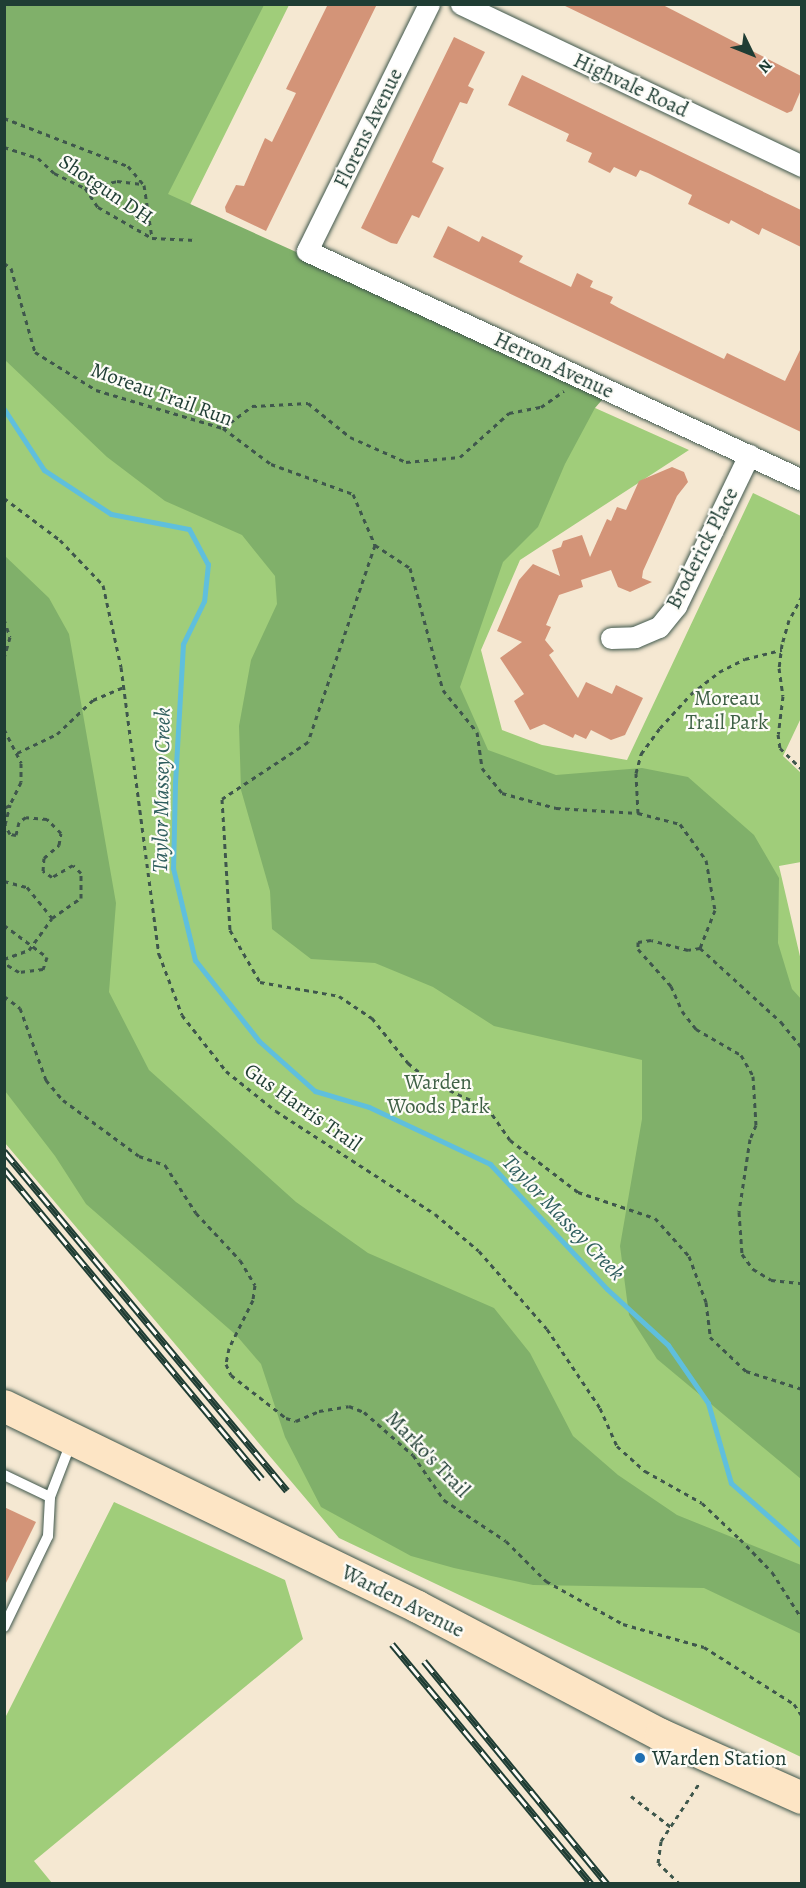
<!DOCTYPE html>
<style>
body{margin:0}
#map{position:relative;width:806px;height:1888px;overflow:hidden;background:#f5e8d2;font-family:Alegreya,serif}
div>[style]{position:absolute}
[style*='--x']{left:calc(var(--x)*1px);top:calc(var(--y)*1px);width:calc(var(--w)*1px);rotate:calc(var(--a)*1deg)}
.green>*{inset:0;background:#a0cd7a}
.forest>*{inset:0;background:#80b06a}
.stream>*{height:5px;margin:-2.5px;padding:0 2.5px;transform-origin:2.5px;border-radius:2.5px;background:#5fbfdd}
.building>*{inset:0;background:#d39478}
.path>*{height:3px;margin-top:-1.5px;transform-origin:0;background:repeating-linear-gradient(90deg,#3f574c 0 4.5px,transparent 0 9px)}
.roads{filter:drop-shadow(0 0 2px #3f574c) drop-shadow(0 0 2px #3f574c)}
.lane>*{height:10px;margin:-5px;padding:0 5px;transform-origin:5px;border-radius:5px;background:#fff}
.street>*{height:21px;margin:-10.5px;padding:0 10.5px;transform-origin:10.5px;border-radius:10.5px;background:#fff}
.secondary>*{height:32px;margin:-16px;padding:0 16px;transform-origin:16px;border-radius:16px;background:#fde5c5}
.rail>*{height:7px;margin-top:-3.5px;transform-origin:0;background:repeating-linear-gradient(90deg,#fdfcf7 0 14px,#1f3d34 0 28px);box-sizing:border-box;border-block:2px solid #1f3d34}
.dots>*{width:16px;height:16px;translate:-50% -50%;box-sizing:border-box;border:3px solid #fdfcf7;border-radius:50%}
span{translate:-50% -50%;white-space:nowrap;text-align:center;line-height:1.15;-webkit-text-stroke:4.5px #fdfcf7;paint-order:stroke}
.street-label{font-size:21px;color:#1f3d34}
.park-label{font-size:21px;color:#3f6146}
.poi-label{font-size:21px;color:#1f3d34}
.left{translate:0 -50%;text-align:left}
.water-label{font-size:22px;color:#2f5e5e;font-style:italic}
.frame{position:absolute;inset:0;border:6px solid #1f3d34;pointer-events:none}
.north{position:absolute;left:722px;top:24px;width:60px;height:60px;-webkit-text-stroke:4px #fdfcf7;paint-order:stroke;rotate:133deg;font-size:16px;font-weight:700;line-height:24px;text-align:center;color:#1f3d34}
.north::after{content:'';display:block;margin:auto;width:21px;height:27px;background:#1f3d34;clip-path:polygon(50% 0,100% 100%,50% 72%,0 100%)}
</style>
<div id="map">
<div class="green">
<i style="clip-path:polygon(4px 5px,289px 5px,181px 223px,689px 450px,520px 560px,481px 650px,502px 730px,542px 745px,627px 760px,753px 493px,801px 516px,801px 718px,783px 756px,801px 773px,801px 862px,779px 866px,802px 965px,801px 1757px,339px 1538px,5px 1143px)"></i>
<i style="clip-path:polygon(114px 1502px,285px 1580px,303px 1639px,34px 1861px,52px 1883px,5px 1883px,5px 1718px)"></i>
</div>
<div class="forest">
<i style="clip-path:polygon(4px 5px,264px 5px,168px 194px,608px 393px,595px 408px,565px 464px,538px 527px,503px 562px,460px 687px,488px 750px,556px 775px,642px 768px,688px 777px,754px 835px,779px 878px,778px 943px,792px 989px,802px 1000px,801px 1479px,657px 1359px,629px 1315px,620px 1246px,642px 1119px,642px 1060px,494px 1026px,433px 987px,375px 963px,311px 959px,272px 929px,270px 891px,241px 790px,239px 726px,251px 660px,277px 604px,275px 576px,242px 535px,165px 501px,107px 457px,5px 360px)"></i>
<i style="clip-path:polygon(4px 555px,49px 598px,69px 634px,116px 903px,109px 992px,149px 1070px,296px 1202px,368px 1253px,494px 1308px,530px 1353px,573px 1436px,618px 1475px,677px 1515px,801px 1565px,801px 1634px,704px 1588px,533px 1585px,454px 1568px,411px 1556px,321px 1507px,285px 1437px,261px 1364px,236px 1335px,86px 1204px,55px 1156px,5px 1091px)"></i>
</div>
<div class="stream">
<i style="--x:4;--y:409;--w:73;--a:56.7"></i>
<i style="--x:44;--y:470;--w:80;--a:33.3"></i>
<i style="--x:111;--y:514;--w:79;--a:10.9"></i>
<i style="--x:189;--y:529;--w:40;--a:62"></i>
<i style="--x:208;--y:564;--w:37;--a:96"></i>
<i style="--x:204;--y:601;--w:48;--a:116"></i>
<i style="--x:183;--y:644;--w:139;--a:93.3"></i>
<i style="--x:175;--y:783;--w:85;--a:91.3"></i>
<i style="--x:173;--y:868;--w:95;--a:76.6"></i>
<i style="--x:195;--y:960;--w:103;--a:51.7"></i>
<i style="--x:259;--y:1041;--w:75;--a:41.8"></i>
<i style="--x:315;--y:1091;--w:56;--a:16.5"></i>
<i style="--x:369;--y:1107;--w:134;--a:25.2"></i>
<i style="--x:490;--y:1164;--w:171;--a:46.9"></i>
<i style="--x:607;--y:1289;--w:83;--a:42.6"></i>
<i style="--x:668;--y:1345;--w:70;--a:55.4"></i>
<i style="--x:708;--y:1403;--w:83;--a:74"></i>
<i style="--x:731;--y:1483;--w:95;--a:41.6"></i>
</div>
<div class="building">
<i style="clip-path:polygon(328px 4px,377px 4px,266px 231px,226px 212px,225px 207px,236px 185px,244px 186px,265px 138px,272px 142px,296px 93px,286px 89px)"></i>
<i style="clip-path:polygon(561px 4px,661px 4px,801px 76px,801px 90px,792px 111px,787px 113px)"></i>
<i style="clip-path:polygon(454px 37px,485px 52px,468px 86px,474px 89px,467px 104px,460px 102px,436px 153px,432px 162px,444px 168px,419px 218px,412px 215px,397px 244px,391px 243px,361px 228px)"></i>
<i style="clip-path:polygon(522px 75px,801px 210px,801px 247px,762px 228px,759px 235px,731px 220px,729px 224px,688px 204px,692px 195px,648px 173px,640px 170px,636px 177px,614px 167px,610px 173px,588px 162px,592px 153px,566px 141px,569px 134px,508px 105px)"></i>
<i style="clip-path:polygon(448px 226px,479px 242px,482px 236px,523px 256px,519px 262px,571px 287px,577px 273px,593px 281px,590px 287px,613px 297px,610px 303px,619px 308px,724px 359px,727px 353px,785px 381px,801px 348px,801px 432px,433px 257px)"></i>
<i style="clip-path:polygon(672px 467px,684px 472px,688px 482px,677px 496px,643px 571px,642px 578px,652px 582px,630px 592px,618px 587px,611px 570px,581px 580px,583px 587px,559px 595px,546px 625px,551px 627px,545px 640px,554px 651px,549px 655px,578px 698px,586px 682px,612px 694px,616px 685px,643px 698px,625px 735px,611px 740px,591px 730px,586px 739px,575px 734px,573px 738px,544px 724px,530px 730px,514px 701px,524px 694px,500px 658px,522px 642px,497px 631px,519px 580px,533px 564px,560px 576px,552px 550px,561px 547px,563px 541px,582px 535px,590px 557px,607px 519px,611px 521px,617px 507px,626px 510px,639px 481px)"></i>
<i style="clip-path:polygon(4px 1507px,36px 1522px,4px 1587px)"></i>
</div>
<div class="path">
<i style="--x:4;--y:118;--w:133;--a:21.2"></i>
<i style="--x:128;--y:166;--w:25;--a:50"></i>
<i style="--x:144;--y:185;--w:54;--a:81.4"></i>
<i style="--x:4;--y:147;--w:36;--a:18"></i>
<i style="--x:38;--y:158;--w:22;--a:43"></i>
<i style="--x:54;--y:173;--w:34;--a:26"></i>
<i style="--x:85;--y:188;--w:23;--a:56"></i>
<i style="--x:98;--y:207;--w:62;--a:29.9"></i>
<i style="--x:152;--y:238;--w:44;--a:2.6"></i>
<i style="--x:85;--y:188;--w:33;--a:-12"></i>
<i style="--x:117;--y:181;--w:25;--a:7"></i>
<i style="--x:4;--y:263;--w:9;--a:36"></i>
<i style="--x:11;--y:268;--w:87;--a:74.1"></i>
<i style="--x:35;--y:352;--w:72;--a:31.9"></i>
<i style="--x:96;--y:390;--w:133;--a:16.7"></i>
<i style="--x:223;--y:428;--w:60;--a:36.9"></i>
<i style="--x:271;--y:464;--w:87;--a:20.1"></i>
<i style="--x:353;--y:494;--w:56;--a:66.7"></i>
<i style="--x:375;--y:545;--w:42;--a:33.3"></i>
<i style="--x:410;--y:568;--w:126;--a:74.9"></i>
<i style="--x:443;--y:690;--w:54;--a:51"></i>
<i style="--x:477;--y:732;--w:36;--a:82"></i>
<i style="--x:482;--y:768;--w:32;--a:51"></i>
<i style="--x:502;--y:793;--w:56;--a:15.5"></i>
<i style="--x:556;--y:808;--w:82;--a:3.5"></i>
<i style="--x:638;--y:813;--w:43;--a:14.7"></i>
<i style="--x:680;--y:824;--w:44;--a:54.2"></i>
<i style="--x:706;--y:860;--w:51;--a:79.8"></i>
<i style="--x:715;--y:910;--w:41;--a:111.5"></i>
<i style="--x:700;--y:948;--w:110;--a:42.4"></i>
<i style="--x:781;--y:1022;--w:33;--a:51"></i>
<i style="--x:223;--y:428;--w:36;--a:-37"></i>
<i style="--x:252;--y:406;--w:56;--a:-3.1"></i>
<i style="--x:308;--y:403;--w:54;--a:39"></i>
<i style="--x:350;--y:437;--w:61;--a:24.1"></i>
<i style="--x:406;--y:462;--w:54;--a:-5.3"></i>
<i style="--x:460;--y:457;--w:66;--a:-41.9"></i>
<i style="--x:509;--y:413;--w:33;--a:-11"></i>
<i style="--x:541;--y:407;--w:28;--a:-35"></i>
<i style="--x:4;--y:498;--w:70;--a:36.9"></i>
<i style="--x:60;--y:540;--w:62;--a:46.3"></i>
<i style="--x:103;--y:585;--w:84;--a:77.6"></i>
<i style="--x:121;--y:667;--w:290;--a:82.5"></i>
<i style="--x:159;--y:954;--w:65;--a:69.3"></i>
<i style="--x:182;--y:1015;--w:71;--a:51.8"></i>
<i style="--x:226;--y:1071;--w:64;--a:38.7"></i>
<i style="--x:276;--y:1111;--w:189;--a:32.9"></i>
<i style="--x:435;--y:1214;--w:57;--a:40.1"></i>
<i style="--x:479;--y:1251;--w:103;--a:48.9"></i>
<i style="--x:547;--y:1329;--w:95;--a:56.1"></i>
<i style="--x:600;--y:1408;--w:42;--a:65.9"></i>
<i style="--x:617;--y:1446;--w:38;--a:42"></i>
<i style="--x:645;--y:1471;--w:65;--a:29.3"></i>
<i style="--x:702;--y:1503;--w:52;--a:43.5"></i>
<i style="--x:740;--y:1539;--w:46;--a:45.9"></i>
<i style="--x:772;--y:1572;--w:56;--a:57.4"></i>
<i style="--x:375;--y:545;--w:208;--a:108.8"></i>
<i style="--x:308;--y:742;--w:103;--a:146.5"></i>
<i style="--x:222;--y:799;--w:131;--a:86.5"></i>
<i style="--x:230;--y:930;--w:60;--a:60"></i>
<i style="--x:260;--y:982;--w:80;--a:10"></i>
<i style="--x:339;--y:996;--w:40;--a:34"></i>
<i style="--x:372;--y:1018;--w:58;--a:51.3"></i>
<i style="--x:408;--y:1063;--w:32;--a:39"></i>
<i style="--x:433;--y:1083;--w:59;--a:24"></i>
<i style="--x:487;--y:1107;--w:40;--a:55.1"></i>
<i style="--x:510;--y:1140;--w:86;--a:37.4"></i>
<i style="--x:578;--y:1192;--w:81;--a:18.7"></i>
<i style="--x:655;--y:1218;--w:51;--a:48.2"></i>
<i style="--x:689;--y:1256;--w:49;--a:69.7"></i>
<i style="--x:706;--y:1302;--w:35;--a:83"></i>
<i style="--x:710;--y:1337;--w:50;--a:43.4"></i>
<i style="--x:746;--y:1371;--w:59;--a:17.8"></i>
<i style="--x:802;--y:596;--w:27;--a:118"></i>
<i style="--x:789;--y:620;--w:25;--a:106"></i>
<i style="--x:782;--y:644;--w:24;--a:97"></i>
<i style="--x:779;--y:668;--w:28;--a:82"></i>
<i style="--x:783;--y:696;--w:38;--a:97"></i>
<i style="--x:778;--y:734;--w:14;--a:82"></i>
<i style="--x:780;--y:748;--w:30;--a:44"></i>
<i style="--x:4;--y:619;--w:19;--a:72"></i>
<i style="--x:10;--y:637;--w:22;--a:106"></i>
<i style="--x:4;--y:729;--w:38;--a:63"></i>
<i style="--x:21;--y:763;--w:19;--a:90"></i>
<i style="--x:21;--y:782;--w:25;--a:116"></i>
<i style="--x:10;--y:805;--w:7;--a:153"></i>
<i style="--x:17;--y:753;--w:44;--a:-25.4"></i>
<i style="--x:57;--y:734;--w:50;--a:-43.4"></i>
<i style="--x:93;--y:700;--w:33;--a:-23"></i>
<i style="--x:638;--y:813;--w:40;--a:-92.9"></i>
<i style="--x:636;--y:773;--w:20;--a:-75"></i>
<i style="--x:641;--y:754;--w:32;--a:-54"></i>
<i style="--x:660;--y:728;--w:46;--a:-47.6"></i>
<i style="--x:691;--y:694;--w:36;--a:-38"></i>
<i style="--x:719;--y:672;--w:29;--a:-27"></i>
<i style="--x:745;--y:659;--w:38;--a:-14"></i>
<i style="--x:4;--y:881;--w:24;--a:15"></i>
<i style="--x:27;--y:887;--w:40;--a:51"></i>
<i style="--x:4;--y:925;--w:54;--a:36.7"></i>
<i style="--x:47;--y:957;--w:13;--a:108"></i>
<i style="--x:43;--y:969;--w:24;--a:173"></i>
<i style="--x:19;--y:972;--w:17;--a:-149"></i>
<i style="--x:700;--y:948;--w:12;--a:171"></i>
<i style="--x:688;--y:950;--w:38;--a:-165"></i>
<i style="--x:651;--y:940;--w:13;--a:171"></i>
<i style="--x:638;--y:942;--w:7;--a:90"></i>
<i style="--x:638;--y:949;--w:50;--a:48.3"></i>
<i style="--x:671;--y:986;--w:27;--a:66"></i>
<i style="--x:682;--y:1011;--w:23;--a:52"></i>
<i style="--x:696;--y:1029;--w:52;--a:30"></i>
<i style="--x:741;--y:1055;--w:24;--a:60"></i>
<i style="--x:753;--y:1076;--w:49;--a:86.5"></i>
<i style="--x:756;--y:1125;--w:15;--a:113"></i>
<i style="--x:750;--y:1139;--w:74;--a:98.6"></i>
<i style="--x:739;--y:1212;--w:42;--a:85.9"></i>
<i style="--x:742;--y:1254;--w:19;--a:54"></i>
<i style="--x:753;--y:1269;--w:21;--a:31"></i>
<i style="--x:771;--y:1280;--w:31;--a:6"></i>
<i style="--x:4;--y:959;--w:27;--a:-20"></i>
<i style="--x:29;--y:950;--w:39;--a:-54"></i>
<i style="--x:52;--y:918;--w:35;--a:-35"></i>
<i style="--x:81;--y:898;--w:25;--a:-90"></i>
<i style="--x:81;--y:873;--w:11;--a:-135"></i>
<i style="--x:73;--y:865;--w:24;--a:150"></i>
<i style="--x:52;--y:877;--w:11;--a:-146"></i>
<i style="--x:43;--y:871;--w:13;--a:-86"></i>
<i style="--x:44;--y:858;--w:20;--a:-41"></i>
<i style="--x:59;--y:845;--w:12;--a:-81"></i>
<i style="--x:61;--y:833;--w:20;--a:-135"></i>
<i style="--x:47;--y:819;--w:21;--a:-175"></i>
<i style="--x:26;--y:817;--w:9;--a:144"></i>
<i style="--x:19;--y:822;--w:13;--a:103"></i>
<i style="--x:16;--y:835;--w:6;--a:-171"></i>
<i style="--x:10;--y:834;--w:10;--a:-119"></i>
<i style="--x:5;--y:825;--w:21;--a:-76"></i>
<i style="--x:4;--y:996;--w:20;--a:37"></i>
<i style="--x:20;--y:1008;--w:77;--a:70.1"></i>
<i style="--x:46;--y:1080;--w:26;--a:50"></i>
<i style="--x:63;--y:1100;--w:94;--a:36.4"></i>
<i style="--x:139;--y:1156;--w:28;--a:19"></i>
<i style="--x:165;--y:1165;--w:57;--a:57.1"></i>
<i style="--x:196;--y:1213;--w:64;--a:46.9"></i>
<i style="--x:240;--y:1260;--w:29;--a:59"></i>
<i style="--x:255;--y:1285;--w:15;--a:98"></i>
<i style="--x:253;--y:1300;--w:54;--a:116.6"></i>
<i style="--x:229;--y:1348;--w:16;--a:101"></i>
<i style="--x:226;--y:1364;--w:12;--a:66"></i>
<i style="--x:231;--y:1375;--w:70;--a:38"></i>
<i style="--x:286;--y:1418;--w:10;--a:17"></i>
<i style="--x:296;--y:1421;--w:25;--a:-23"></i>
<i style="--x:319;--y:1411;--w:30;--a:-9"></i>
<i style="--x:349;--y:1406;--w:16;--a:22"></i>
<i style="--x:364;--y:1412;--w:65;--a:41.3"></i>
<i style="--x:413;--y:1455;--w:55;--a:55.4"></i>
<i style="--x:444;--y:1500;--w:74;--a:33.5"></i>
<i style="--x:506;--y:1541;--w:57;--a:45"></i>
<i style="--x:546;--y:1581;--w:88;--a:29.2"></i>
<i style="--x:623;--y:1624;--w:84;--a:15.9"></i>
<i style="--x:704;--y:1647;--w:107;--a:32.3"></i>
<i style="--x:794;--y:1704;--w:14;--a:56"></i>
<i style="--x:631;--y:1796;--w:51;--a:37.8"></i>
<i style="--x:680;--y:1884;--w:30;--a:-136"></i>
<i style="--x:658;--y:1863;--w:22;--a:-82"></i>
<i style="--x:661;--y:1841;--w:71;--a:-56.5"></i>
</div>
<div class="roads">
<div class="lane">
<i style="--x:4;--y:1475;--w:51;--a:25.6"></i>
<i style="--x:4;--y:1627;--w:101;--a:-64.2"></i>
<i style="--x:48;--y:1536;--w:39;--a:-87"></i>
<i style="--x:50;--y:1497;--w:61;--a:-68.9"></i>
</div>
<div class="street">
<i style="--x:429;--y:4;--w:275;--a:116.3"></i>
<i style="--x:307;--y:251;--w:545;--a:24.83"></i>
<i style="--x:461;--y:4;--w:378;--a:25.4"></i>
<i style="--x:611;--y:638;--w:24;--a:-2"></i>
<i style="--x:635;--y:637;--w:26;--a:-23"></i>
<i style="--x:659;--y:627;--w:27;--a:-51"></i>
<i style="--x:676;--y:606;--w:168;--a:-64.2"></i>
</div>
<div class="secondary">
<i style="--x:4;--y:1406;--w:460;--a:25.9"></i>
<i style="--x:418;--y:1607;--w:275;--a:27.8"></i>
<i style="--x:661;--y:1735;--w:154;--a:24.1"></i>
</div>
</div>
<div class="rail">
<i style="--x:4;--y:1151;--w:442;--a:50.2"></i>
<i style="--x:4;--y:1169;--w:403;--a:50.2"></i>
<i style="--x:392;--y:1644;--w:312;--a:50.3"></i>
<i style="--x:424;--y:1661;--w:288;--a:50.6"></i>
</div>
<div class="dots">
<i style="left:640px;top:1758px;background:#1f6fb2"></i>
</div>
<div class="street-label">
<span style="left:631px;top:85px;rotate:25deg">Highvale Road</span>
<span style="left:368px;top:128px;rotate:-64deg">Florens Avenue</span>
<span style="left:106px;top:189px;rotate:34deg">Shotgun DH</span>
<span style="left:554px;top:365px;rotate:25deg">Herron Avenue</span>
<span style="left:162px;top:394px;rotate:20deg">Moreau Trail Run</span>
<span style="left:702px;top:548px;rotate:-63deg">Broderick Place</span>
<span style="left:303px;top:1107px;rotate:35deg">Gus Harris Trail</span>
<span style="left:428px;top:1454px;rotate:46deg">Marko's Trail</span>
<span style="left:403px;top:1601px;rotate:27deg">Warden Avenue</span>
</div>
<div class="park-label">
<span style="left:727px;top:710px">Moreau<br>Trail Park</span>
<span style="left:438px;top:1094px">Warden<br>Woods Park</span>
</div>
<div class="poi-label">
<span class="left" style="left:652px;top:1758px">Warden Station</span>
</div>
<div class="water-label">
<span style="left:162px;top:790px;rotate:-89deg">Taylor Massey Creek</span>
<span style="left:563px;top:1218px;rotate:46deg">Taylor Massey Creek</span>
</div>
<div class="frame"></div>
<div class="north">N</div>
</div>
